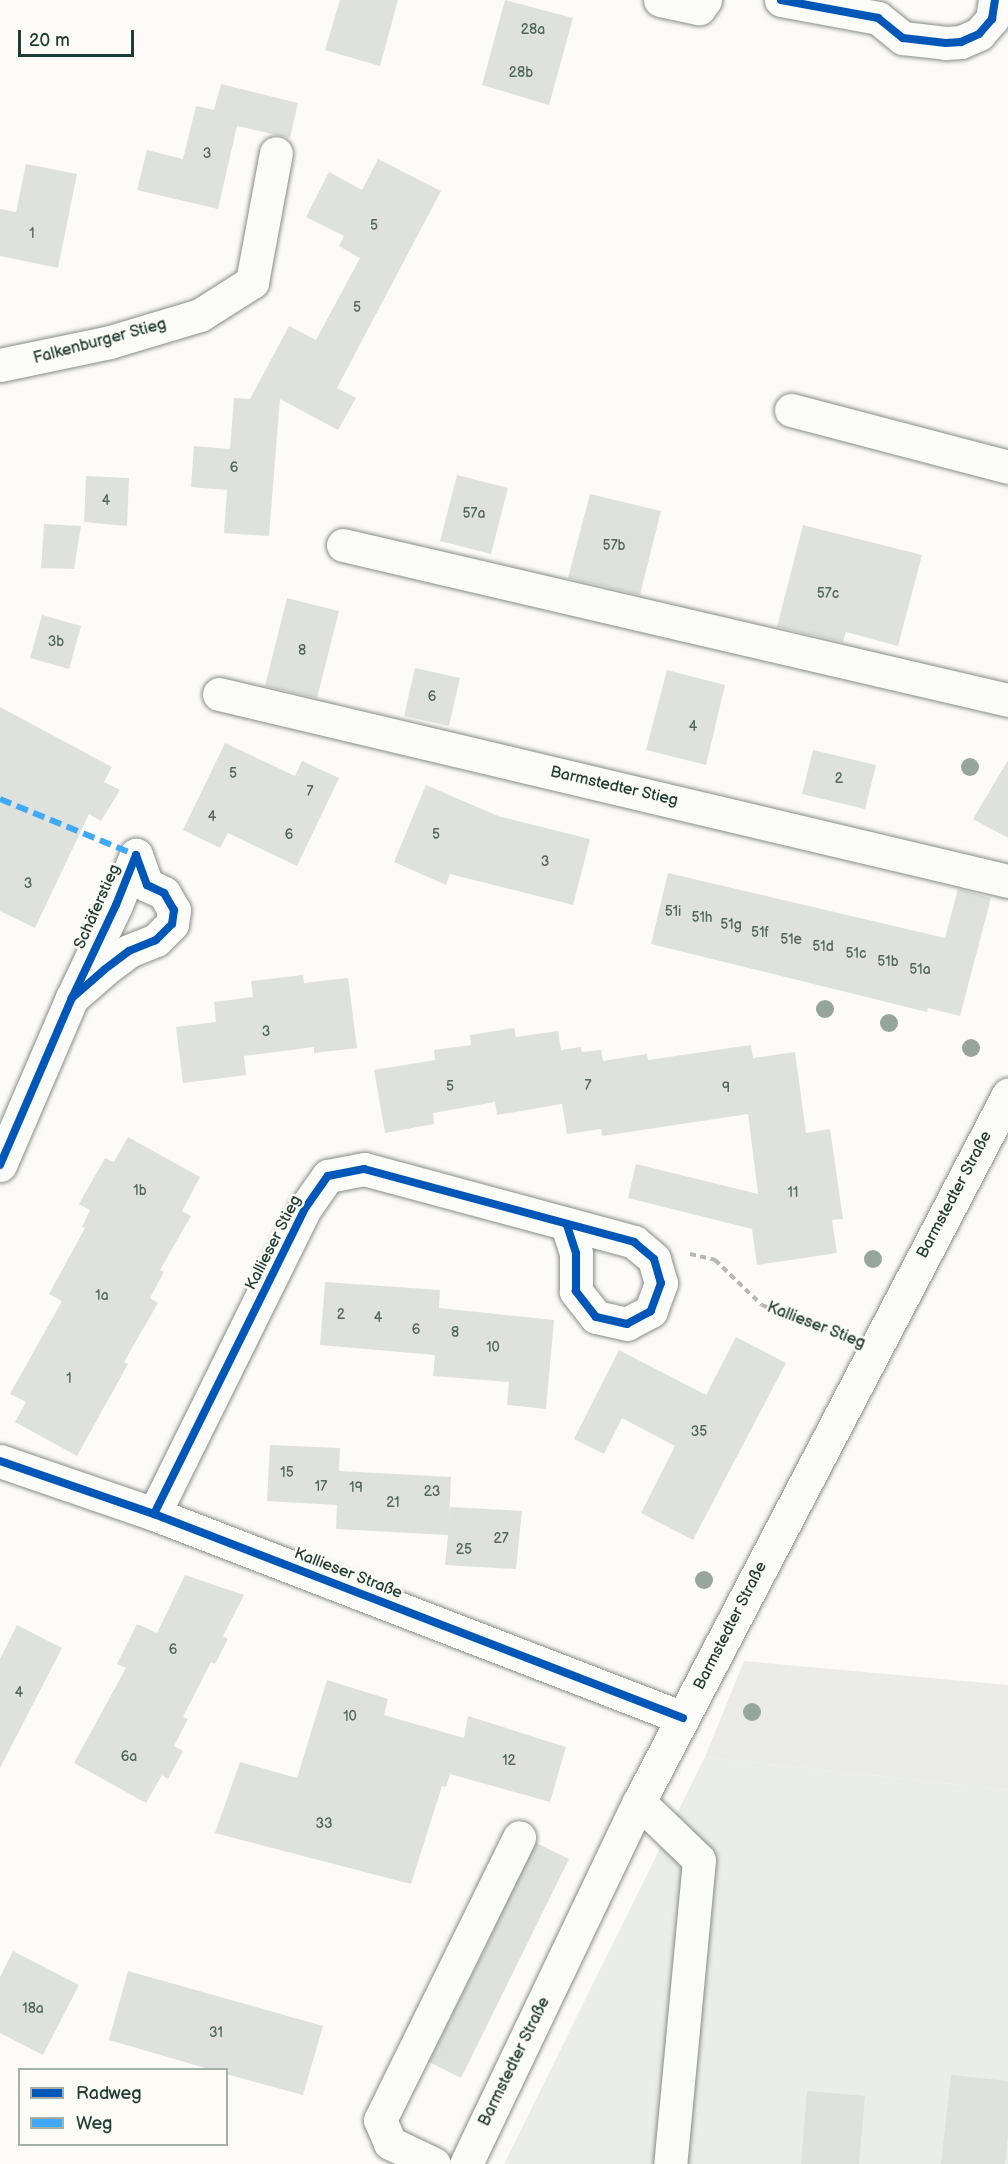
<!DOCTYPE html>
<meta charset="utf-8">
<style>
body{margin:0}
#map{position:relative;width:1008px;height:2164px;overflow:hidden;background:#fcfbf8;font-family:"Balsamiq Sans",sans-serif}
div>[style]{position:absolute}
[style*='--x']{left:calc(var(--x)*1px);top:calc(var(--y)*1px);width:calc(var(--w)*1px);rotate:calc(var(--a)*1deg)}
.built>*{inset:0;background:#ebede8}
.green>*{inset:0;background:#ebece8}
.building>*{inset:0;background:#dfe1de}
.path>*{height:4px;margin-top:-2px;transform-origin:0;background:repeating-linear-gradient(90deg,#b5b8b6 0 6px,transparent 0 10.5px)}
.roads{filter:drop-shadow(0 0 2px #888d8a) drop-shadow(0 0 2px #888d8a)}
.minor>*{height:33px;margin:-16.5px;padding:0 16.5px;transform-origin:16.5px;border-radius:16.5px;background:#fbfbf9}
.major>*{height:33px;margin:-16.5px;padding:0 16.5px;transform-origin:16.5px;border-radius:16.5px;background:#fbfbf9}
.quiet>*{height:6px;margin-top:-3px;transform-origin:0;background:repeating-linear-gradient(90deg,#3fa9f5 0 12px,transparent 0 18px)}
.cycleway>*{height:8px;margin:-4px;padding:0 4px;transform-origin:4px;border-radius:4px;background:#0057b8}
.trees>*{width:18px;height:18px;margin:-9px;border-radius:50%;background:#97a59e}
span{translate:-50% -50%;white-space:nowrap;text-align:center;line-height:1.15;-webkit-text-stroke:5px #fdfcf7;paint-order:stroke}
.number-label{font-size:14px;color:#4f665e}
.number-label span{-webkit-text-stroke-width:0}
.street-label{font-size:16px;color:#1f3d34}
.legend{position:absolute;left:18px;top:2068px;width:210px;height:78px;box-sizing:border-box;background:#fdfcf7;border:2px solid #a4b0a9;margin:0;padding:8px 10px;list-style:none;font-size:18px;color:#1f3d34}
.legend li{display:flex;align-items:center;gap:12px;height:30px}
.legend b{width:30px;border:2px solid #a4b0a9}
.scale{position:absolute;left:18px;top:30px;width:116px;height:27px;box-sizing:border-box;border:3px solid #1f3d34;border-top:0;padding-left:8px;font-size:18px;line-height:21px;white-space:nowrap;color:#1f3d34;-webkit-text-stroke:4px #fdfcf7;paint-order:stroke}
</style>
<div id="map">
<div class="built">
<i style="clip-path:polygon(705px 1757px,1008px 1790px,1008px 2164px,504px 2164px)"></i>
</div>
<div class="green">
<i style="clip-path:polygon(744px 1661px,1008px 1685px,1008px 1790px,705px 1757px)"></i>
</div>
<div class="building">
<i style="clip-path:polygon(340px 0,398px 0,380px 66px,325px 50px)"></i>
<i style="clip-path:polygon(505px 0,573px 18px,549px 105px,482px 85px)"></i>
<i style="clip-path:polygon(221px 84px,298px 103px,290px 138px,237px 126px,218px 209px,137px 190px,147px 150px,183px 159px,196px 106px,214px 110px)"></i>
<i style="clip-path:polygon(378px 159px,441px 191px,337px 388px,356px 398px,338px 430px,280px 399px,269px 536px,224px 533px,227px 490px,191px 487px,194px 446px,230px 449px,234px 398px,250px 399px,289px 326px,316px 340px,360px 258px,339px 246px,344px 236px,306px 217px,329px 172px,362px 190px)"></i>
<i style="clip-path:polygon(26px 164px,77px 174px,58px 268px,0 256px,0 209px,16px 212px)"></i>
<i style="clip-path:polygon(457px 475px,508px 488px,491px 554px,440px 541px)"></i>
<i style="clip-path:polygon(86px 476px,129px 478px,127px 526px,84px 522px)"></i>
<i style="clip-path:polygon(590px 494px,661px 511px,640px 595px,568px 578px)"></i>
<i style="clip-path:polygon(44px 524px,81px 526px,74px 569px,41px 568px)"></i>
<i style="clip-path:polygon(803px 525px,922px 555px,898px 646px,846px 632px,843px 642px,777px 627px)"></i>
<i style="clip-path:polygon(287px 598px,339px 611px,317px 698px,265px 686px)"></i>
<i style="clip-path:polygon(42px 615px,81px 626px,69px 669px,30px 658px)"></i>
<i style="clip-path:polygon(415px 668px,460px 678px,449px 726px,404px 716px)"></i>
<i style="clip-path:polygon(667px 670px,725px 685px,706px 765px,646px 750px)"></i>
<i style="clip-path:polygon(0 707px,112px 767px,104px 782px,120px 790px,101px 821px,89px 814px,35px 928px,0 911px)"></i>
<i style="clip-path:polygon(225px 743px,295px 776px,302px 761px,339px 778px,297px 866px,228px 833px,220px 848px,183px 830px)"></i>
<i style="clip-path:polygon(813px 750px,876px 765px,865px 809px,802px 794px)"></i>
<i style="clip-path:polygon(1008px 760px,1008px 838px,973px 819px)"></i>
<i style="clip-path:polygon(426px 785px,498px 816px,590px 839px,573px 905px,450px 874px,446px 885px,394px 862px)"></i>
<i style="clip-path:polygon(668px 873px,945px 938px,958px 889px,991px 898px,960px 1016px,928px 1008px,927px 1012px,651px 944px)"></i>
<i style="clip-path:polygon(303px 975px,304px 983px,348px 978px,357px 1048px,314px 1053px,314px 1047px,244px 1056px,246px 1075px,183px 1083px,176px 1027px,216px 1022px,214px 1002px,253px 997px,251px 981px)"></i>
<i style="clip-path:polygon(514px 1028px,516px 1037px,558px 1031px,561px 1050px,581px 1047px,582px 1052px,601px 1050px,603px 1061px,647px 1054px,648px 1060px,751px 1045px,753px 1058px,795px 1052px,806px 1133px,830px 1129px,843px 1219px,832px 1220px,837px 1253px,757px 1265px,752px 1229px,628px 1198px,636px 1164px,758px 1194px,748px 1114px,602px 1136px,601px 1129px,567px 1134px,562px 1104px,497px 1115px,495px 1102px,433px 1113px,434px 1124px,385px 1133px,374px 1070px,435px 1060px,434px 1050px,471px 1045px,470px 1035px)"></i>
<i style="clip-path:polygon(128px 1137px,200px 1177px,182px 1211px,191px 1216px,160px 1270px,164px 1272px,150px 1298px,158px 1303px,124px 1362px,128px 1364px,77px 1456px,15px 1422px,26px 1402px,10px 1394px,62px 1301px,49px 1294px,85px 1228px,82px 1227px,90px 1210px,79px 1204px,105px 1158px,114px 1162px)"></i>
<i style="clip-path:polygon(325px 1282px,440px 1290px,439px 1308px,554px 1320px,546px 1409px,507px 1405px,509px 1382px,433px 1376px,435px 1355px,320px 1345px)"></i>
<i style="clip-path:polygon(736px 1337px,786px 1363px,693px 1540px,641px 1513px,675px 1446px,622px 1418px,604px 1454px,574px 1439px,619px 1350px,706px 1395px)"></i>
<i style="clip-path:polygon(270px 1445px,340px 1448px,339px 1471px,451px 1477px,449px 1518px,450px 1507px,522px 1511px,516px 1569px,445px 1565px,448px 1535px,336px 1529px,337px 1505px,267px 1501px)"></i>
<i style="clip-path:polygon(185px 1575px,244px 1595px,223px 1636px,228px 1639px,215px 1664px,211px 1662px,183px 1717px,188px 1719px,174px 1746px,183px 1751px,168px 1779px,162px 1775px,146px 1803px,74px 1763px,126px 1668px,117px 1664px,137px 1624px,157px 1633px)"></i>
<i style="clip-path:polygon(17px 1625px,62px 1648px,0 1768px,0 1659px)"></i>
<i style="clip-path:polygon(327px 1680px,388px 1699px,384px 1715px,464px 1738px,468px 1716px,566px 1747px,550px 1802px,450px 1774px,446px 1787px,442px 1786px,411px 1884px,215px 1833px,240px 1762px,297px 1778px)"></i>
<i style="clip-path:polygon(536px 1843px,569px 1859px,461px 2078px,429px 2062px)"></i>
<i style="clip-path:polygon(13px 1951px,79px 1985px,43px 2055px,0 2033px,0 1977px)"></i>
<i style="clip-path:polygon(128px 1971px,323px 2026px,303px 2095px,226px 2074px,226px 2070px,212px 2070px,109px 2040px)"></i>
<i style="clip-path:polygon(951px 2075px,1008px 2081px,1008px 2135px,1005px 2164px,941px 2164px)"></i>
<i style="clip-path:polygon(807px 2091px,865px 2096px,859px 2164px,801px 2164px)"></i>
</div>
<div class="path">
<i style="--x:690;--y:1254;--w:26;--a:13"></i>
<i style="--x:715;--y:1260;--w:65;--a:43.8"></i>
<i style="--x:762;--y:1305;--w:85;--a:20.8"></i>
</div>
<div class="roads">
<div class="minor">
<i style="--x:660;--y:0;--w:40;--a:12"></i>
<i style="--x:699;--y:8;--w:10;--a:-53"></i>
<i style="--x:781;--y:0;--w:99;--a:10.5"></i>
<i style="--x:878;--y:18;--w:32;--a:39"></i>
<i style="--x:903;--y:38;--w:43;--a:6.6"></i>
<i style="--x:946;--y:43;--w:15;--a:-4"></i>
<i style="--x:961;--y:42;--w:20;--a:-24"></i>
<i style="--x:979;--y:34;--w:20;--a:-49"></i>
<i style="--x:992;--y:19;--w:19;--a:-81"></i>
<i style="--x:0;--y:365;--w:112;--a:-11.8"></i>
<i style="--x:110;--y:342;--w:94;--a:-16.7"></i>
<i style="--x:200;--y:315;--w:62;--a:-32.4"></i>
<i style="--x:252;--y:282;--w:131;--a:-79.5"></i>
<i style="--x:791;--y:410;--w:224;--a:14.7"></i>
<i style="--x:343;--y:545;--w:683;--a:13.12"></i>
<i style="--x:219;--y:694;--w:811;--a:13.33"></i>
<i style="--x:0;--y:1165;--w:182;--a:-66.7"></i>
<i style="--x:72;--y:998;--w:103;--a:-64.7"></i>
<i style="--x:116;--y:905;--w:54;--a:-68.2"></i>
<i style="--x:136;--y:855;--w:32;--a:70"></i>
<i style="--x:147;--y:885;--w:19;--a:25"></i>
<i style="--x:164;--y:893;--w:20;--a:60"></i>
<i style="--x:174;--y:910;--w:14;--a:98"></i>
<i style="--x:172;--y:924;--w:23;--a:135"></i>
<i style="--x:156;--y:940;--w:29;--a:158"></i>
<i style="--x:129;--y:951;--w:31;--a:143"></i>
<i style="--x:104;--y:970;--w:43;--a:138.8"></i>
<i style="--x:0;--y:1461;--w:163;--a:19"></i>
<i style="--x:154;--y:1514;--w:567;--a:21.09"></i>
<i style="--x:154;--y:1514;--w:343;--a:-63.7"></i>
<i style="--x:306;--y:1207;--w:38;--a:-55"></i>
<i style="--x:328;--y:1176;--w:37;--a:-11"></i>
<i style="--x:364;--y:1169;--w:280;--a:15.1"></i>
<i style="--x:634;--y:1242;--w:26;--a:40"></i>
<i style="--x:654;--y:1259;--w:25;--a:74"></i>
<i style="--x:661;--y:1283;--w:30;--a:110"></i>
<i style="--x:651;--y:1311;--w:27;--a:152"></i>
<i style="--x:627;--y:1324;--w:32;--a:-167"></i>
<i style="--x:596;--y:1317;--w:33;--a:-128"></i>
<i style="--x:576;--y:1291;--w:38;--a:-90"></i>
<i style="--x:576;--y:1253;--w:28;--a:-108"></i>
<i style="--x:639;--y:1802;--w:83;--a:44"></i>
<i style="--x:699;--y:1860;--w:305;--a:95.4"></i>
<i style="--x:434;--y:2164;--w:49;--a:-154.5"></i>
<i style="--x:390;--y:2143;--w:25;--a:-113"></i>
<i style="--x:380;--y:2120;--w:315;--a:-63.8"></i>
</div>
<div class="major">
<i style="--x:466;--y:2164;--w:401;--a:-64.5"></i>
<i style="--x:639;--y:1802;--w:798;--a:-62.44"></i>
</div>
</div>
<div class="quiet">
<i style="--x:0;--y:799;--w:147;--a:22.4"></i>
</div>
<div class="cycleway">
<i style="--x:781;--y:0;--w:99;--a:10.5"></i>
<i style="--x:878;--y:18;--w:32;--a:39"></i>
<i style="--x:903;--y:38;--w:43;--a:6.6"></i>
<i style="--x:946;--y:43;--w:15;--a:-4"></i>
<i style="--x:961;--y:42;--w:20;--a:-24"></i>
<i style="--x:979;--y:34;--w:20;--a:-49"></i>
<i style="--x:992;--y:19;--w:19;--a:-81"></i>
<i style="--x:0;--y:1165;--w:182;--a:-66.7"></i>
<i style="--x:72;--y:998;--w:103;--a:-64.7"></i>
<i style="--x:116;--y:905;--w:54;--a:-68.2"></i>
<i style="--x:136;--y:855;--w:32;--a:70"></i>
<i style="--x:147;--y:885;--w:19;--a:25"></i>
<i style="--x:164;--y:893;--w:20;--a:60"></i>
<i style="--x:174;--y:910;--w:14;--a:98"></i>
<i style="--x:172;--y:924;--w:23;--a:135"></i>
<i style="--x:156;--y:940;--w:29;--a:158"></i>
<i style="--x:129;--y:951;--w:31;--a:143"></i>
<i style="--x:104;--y:970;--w:43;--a:138.8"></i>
<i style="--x:0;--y:1461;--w:163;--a:19"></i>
<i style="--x:154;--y:1514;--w:567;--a:21.09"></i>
<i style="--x:154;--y:1514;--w:343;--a:-63.7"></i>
<i style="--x:306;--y:1207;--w:38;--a:-55"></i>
<i style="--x:328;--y:1176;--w:37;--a:-11"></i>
<i style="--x:364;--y:1169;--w:280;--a:15.1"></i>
<i style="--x:634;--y:1242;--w:26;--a:40"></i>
<i style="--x:654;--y:1259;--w:25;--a:74"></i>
<i style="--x:661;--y:1283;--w:30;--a:110"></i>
<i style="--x:651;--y:1311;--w:27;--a:152"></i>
<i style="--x:627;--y:1324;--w:32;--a:-167"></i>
<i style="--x:596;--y:1317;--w:33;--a:-128"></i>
<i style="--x:576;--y:1291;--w:38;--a:-90"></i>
<i style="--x:576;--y:1253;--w:28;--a:-108"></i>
</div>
<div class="trees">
<i style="left:970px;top:767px"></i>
<i style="left:825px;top:1009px"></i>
<i style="left:889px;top:1023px"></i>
<i style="left:971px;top:1048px"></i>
<i style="left:873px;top:1259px"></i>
<i style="left:704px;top:1580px"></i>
<i style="left:752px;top:1712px"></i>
</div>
<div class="number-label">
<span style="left:533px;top:30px">28a</span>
<span style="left:521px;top:73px">28b</span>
<span style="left:207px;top:154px">3</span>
<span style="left:374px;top:226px">5</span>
<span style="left:32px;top:234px">1</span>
<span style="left:357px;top:308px">5</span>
<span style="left:234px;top:468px">6</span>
<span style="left:106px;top:501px">4</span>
<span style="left:474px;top:514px">57a</span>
<span style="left:614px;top:546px">57b</span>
<span style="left:828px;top:594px">57c</span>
<span style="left:56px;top:642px">3b</span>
<span style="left:302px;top:651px">8</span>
<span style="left:432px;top:697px">6</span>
<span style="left:693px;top:727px">4</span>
<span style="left:233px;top:774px">5</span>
<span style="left:839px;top:779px">2</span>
<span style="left:310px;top:792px">7</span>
<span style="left:212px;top:817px">4</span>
<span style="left:289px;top:835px">6</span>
<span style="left:436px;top:835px">5</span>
<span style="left:545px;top:862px">3</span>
<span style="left:28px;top:884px">3</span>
<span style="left:673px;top:912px">51i</span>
<span style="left:702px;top:918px">51h</span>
<span style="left:731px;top:925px">51g</span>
<span style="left:760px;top:933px">51f</span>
<span style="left:791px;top:940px">51e</span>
<span style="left:823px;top:947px">51d</span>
<span style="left:856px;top:954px">51c</span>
<span style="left:888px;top:962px">51b</span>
<span style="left:920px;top:970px">51a</span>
<span style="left:266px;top:1032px">3</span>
<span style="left:588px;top:1086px">7</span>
<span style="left:450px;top:1087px">5</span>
<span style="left:726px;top:1088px">9</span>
<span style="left:140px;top:1191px">1b</span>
<span style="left:793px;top:1193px">11</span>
<span style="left:102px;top:1296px">1a</span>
<span style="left:341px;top:1315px">2</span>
<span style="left:378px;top:1318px">4</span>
<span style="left:416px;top:1330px">6</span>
<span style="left:455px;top:1333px">8</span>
<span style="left:493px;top:1348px">10</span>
<span style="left:69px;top:1379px">1</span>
<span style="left:699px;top:1432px">35</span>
<span style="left:287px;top:1473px">15</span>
<span style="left:321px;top:1487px">17</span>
<span style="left:356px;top:1488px">19</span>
<span style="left:432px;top:1492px">23</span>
<span style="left:393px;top:1503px">21</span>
<span style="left:501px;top:1539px">27</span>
<span style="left:464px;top:1550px">25</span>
<span style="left:173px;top:1650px">6</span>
<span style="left:19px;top:1693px">4</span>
<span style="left:350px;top:1717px">10</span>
<span style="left:129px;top:1757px">6a</span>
<span style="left:509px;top:1761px">12</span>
<span style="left:324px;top:1824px">33</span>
<span style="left:33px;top:2009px">18a</span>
<span style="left:216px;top:2033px">31</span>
</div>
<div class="street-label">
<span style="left:100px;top:342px;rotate:-15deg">Falkenburger Stieg</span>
<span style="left:614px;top:787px;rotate:13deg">Barmstedter Stieg</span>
<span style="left:98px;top:907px;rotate:-66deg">Schäferstieg</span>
<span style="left:955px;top:1195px;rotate:-62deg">Barmstedter Straße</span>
<span style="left:274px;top:1243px;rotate:-63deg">Kallieser Stieg</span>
<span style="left:816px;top:1326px;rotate:21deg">Kallieser Stieg</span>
<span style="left:348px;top:1574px;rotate:21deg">Kallieser Straße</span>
<span style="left:731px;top:1626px;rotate:-63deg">Barmstedter Straße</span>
<span style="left:515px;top:2062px;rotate:-64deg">Barmstedter Straße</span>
</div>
<ul class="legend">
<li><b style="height:8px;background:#0057b8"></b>Radweg</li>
<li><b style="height:8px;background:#3fa9f5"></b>Weg</li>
</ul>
<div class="scale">20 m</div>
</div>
